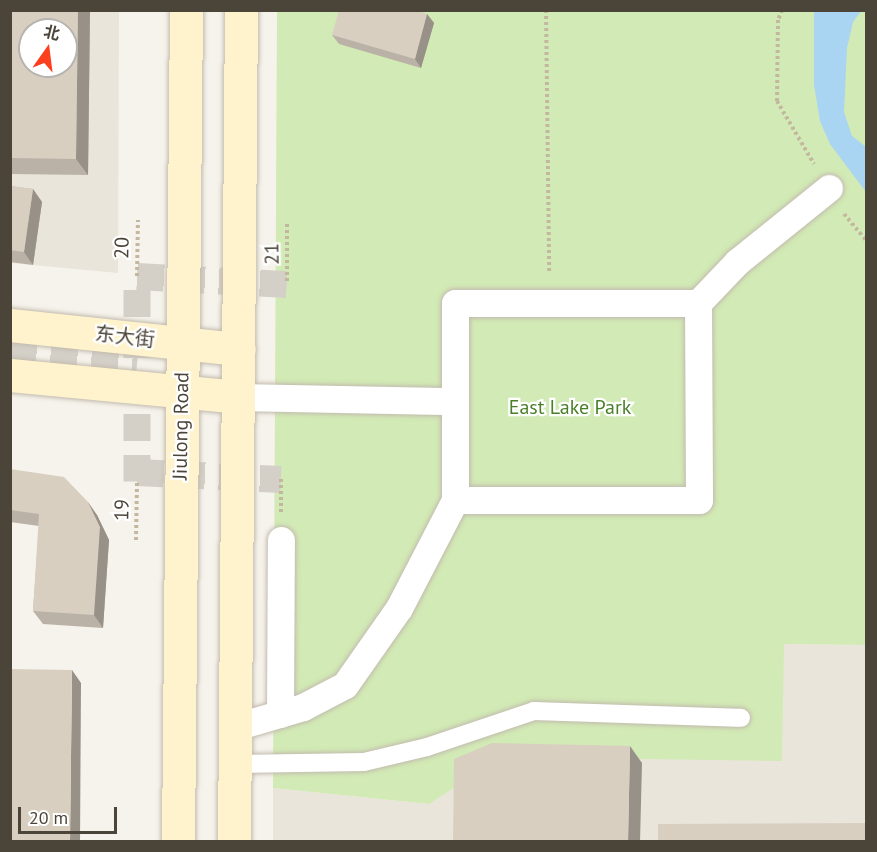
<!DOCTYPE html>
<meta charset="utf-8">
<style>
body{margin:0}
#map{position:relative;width:877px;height:852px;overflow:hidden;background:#f6f3ec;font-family:"PT Sans","Noto Sans SC",sans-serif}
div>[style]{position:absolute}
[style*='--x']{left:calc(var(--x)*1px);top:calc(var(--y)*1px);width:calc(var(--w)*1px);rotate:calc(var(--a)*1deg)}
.residential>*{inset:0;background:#eae5da}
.green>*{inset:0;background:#d2eab5}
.water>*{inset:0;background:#a9d4f2}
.pedestrian-tunnel>*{height:27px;margin-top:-13.5px;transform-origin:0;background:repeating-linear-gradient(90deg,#d4d0c8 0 27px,transparent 0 41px)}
.path>*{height:4px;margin-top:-2px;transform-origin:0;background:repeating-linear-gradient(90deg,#c4b79f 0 3px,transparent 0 6px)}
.roads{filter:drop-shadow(0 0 2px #c2bbae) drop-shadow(0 0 2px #c2bbae)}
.service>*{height:18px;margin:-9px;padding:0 9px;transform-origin:9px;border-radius:9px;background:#fff}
.pedestrian>*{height:27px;margin:-13.5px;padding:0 13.5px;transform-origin:13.5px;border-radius:13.5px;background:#fff}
.secondary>*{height:33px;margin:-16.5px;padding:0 16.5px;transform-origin:16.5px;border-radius:16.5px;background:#fff3cd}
.wall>*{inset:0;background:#bab2a6}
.shaded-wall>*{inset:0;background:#979187}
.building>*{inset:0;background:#d8cfc1}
span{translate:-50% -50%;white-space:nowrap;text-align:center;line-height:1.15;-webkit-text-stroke:4.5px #fff;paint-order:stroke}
.street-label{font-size:20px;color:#4b4439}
.park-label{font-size:20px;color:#4a7f2a}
.frame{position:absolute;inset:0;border:12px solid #4b4439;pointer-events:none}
.north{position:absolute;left:18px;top:18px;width:60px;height:60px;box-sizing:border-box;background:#fff;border:2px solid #b7b4b0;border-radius:50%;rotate:14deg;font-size:16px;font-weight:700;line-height:24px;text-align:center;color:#4b4439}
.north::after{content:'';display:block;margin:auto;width:21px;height:27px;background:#fc3f1d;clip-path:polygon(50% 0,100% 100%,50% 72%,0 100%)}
.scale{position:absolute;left:18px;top:807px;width:99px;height:27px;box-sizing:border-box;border:3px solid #4b4439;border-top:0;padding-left:8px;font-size:18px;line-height:21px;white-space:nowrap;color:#4b4439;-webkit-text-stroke:4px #fff;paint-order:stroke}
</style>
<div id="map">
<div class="residential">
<i style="clip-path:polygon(evenodd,10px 11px,119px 11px,118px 273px,11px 263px,10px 11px,30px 30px,66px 30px,66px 66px,30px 66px,30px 30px)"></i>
<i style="clip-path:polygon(783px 644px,866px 645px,866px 841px,273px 841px,273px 788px,429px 804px,503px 757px,782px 760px)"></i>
</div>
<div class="green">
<i style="clip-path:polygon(277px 11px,866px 11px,866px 645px,784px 644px,782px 761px,503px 757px,429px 804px,273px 788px)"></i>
</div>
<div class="water">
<i style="clip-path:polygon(814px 11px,861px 11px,853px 22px,847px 48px,844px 112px,852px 136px,866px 147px,866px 192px,830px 144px,820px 121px,814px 85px)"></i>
</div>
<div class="pedestrian-tunnel">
<i style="--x:10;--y:347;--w:128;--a:5.4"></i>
<i style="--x:137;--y:472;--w:144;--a:2.8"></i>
<i style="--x:137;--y:481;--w:205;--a:-90"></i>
<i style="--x:137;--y:276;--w:150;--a:3.1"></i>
</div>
<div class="path">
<i style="--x:546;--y:10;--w:264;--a:89.3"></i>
<i style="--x:782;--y:10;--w:11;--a:112"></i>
<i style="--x:778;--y:20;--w:81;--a:90.7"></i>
<i style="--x:777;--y:101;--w:73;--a:59.6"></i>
<i style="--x:844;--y:214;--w:34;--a:50"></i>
<i style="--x:287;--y:224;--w:60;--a:90"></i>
<i style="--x:137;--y:276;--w:56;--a:-89"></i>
<i style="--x:281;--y:479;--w:33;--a:90"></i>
<i style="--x:136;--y:540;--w:59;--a:-89"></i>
</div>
<div class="roads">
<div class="service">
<i style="--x:235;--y:764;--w:129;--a:-0.9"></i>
<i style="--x:364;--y:762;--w:65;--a:-13.4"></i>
<i style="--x:427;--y:747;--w:113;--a:-18.6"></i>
<i style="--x:534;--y:711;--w:207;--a:1.9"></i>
</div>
<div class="pedestrian">
<i style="--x:455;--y:303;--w:243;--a:0"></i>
<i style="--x:698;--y:303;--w:197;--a:89.7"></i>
<i style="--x:699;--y:500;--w:244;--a:180"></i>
<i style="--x:455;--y:500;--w:197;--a:-90"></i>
<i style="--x:698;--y:303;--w:57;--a:-46.4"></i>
<i style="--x:737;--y:262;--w:118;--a:-38.8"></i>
<i style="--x:238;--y:397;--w:217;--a:1.1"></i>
<i style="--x:280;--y:714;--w:174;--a:-89.7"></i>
<i style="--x:235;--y:727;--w:71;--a:-16.4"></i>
<i style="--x:303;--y:707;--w:47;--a:-27.6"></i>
<i style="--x:345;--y:685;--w:94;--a:-55"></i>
<i style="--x:399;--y:608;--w:122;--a:-62.6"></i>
</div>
<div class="secondary">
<i style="--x:10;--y:325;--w:230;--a:6"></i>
<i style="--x:10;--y:375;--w:229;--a:5.5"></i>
<i style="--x:178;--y:842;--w:832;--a:-89.45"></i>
<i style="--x:234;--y:842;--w:832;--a:-89.52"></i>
</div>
</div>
<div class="wall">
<i style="clip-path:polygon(10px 10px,90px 10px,88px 175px,10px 174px)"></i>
<i style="clip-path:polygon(427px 14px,434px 23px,421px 68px,339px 44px,332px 35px)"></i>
<i style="clip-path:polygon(10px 186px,33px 189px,42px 202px,33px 265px,10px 262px)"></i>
<i style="clip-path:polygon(10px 469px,97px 515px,109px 540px,103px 628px,43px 624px,33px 611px,39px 526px,10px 522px)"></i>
</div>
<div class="shaded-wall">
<i style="clip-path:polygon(78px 10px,90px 10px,88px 175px,76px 159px)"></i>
<i style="clip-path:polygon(427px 14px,434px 23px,421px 68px,415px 59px)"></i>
<i style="clip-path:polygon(33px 189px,42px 202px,33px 265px,24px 252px)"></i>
<i style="clip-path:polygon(88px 502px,97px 515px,109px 540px,103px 628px,94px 615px)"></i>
<i style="clip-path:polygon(72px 670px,81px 683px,80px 842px,70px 842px)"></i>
<i style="clip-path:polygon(630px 746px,642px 763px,640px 842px,628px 842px)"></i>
</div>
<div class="building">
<i style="clip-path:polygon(evenodd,10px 10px,78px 10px,76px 159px,10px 158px,10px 10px,30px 30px,66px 30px,66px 66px,30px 66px,30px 30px)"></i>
<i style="clip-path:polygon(339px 10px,416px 10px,427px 14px,415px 59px,332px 35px)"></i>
<i style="clip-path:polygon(10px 186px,33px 189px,24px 252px,10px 250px)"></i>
<i style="clip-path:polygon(10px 469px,64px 477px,88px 502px,100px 527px,94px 615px,33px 611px,39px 514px,10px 510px)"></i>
<i style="clip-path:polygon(10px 669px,72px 670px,70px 842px,10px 842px)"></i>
<i style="clip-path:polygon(492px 743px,630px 746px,628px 842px,453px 842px,454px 759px)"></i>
<i style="clip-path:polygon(867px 823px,867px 842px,658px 842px,658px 824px)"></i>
</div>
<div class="street-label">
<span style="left:122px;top:248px;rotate:-89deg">20</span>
<span style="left:272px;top:254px;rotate:-91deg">21</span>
<span style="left:125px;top:337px;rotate:6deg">东大街</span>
<span style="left:181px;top:426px;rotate:-89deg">Jiulong Road</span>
<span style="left:122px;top:510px;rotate:-89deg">19</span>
</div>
<div class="park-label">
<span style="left:570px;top:407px">East Lake Park</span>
</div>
<div class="frame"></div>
<div class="north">北</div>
<div class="scale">20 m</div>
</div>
